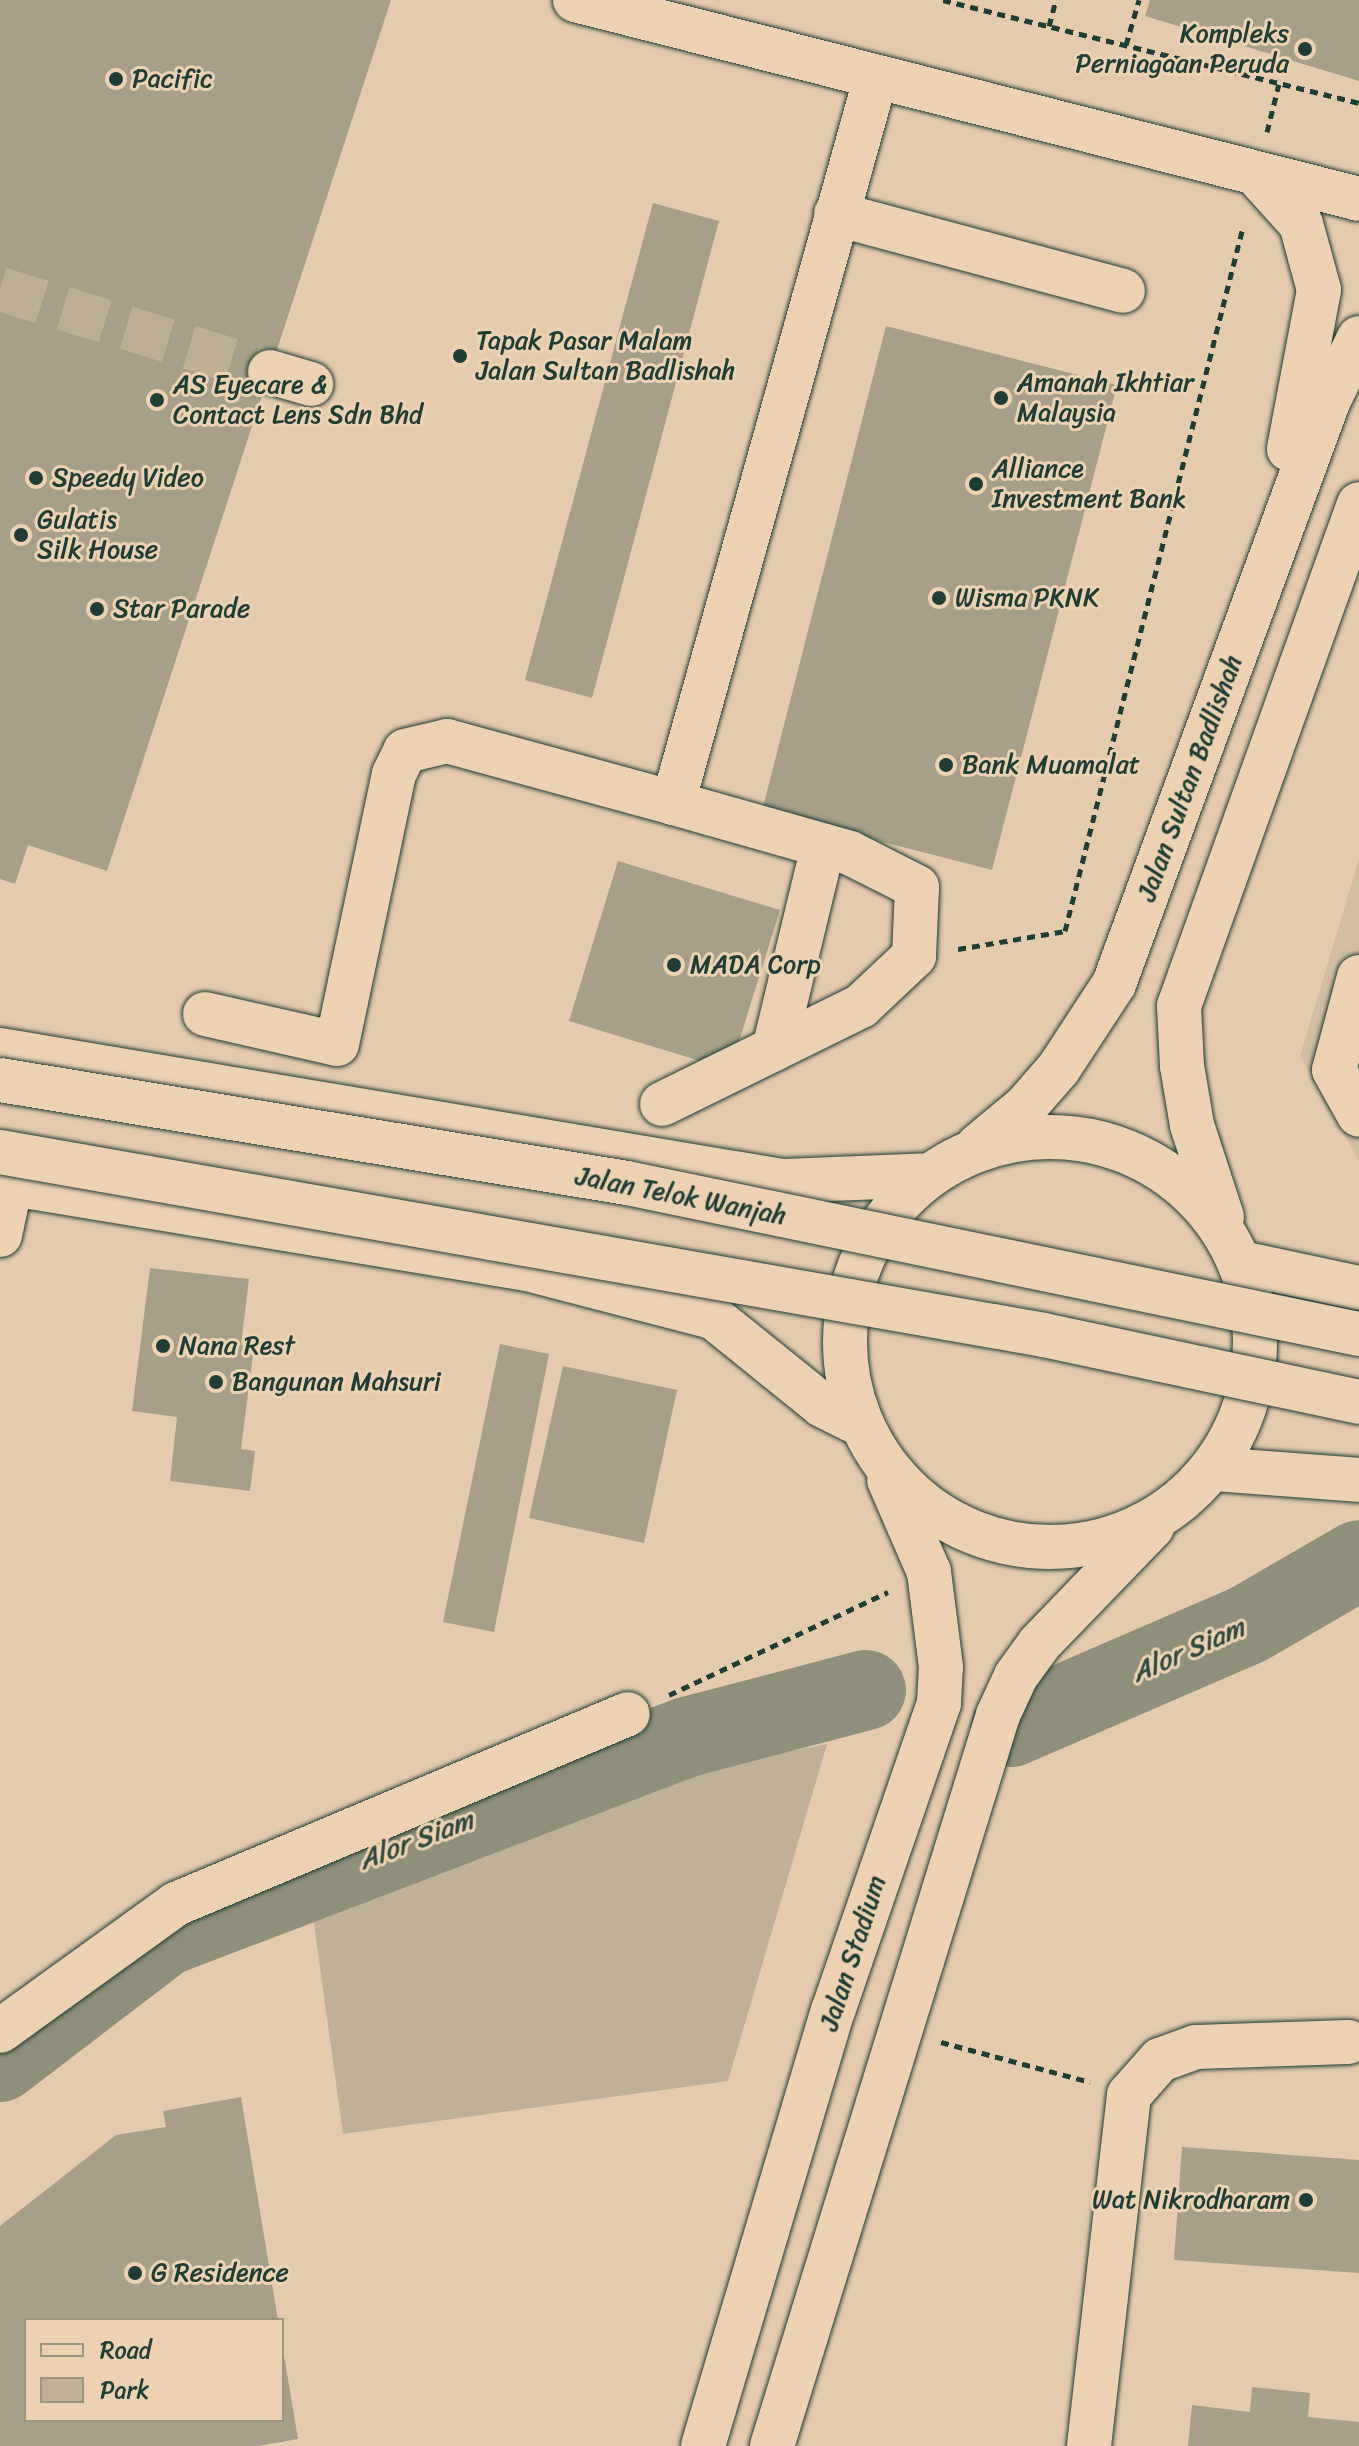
<!DOCTYPE html>
<style>
body{margin:0}
#map{position:relative;width:1359px;height:2446px;overflow:hidden;background:#e4cbae;font-family:Sriracha,sans-serif}
div>[style]{position:absolute}
[style*='--x']{left:calc(var(--x)*1px);top:calc(var(--y)*1px);width:calc(var(--w)*1px);rotate:calc(var(--a)*1deg)}
.built>*{inset:0;background:#d2bea3}
.green>*{inset:0;background:#bfb197}
.river>*{height:80px;margin:-40px;padding:0 40px;transform-origin:40px;border-radius:40px;background:#908f7b}
.building>*{inset:0;background:#a79f89}
.minor-tunnel>*{height:44px;margin-top:-22px;transform-origin:0;background:repeating-linear-gradient(90deg,#bdaf96 0 44px,transparent 0 66px)}
.path>*{height:5px;margin-top:-2.5px;transform-origin:0;background:repeating-linear-gradient(90deg,#1f3d34 0 8px,transparent 0 14px)}
.roads{filter:drop-shadow(0 0 2px #1f3d34) drop-shadow(0 0 2px #1f3d34)}
.minor>*{height:44px;margin:-22px;padding:0 22px;transform-origin:22px;border-radius:22px;background:#ecd1b3}
.major>*{height:44px;margin:-22px;padding:0 22px;transform-origin:22px;border-radius:22px;background:#ecd1b3}
.major>.ring{margin:-22px;padding:0;box-sizing:content-box;background:none;border:44px solid #ecd1b3;border-radius:50%}
.bridges{filter:drop-shadow(0 0 2px #1f3d34) drop-shadow(0 0 2px #1f3d34)}
.major-bridge>*{height:44px;margin:-22px;padding:0 22px;transform-origin:22px;border-radius:22px;background:#ecd1b3}
.dots>*{width:22px;height:22px;translate:-50% -50%;box-sizing:border-box;border:4px solid #ecd1b3;border-radius:50%}
span{translate:-50% -50%;white-space:nowrap;text-align:center;line-height:1.15;-webkit-text-stroke:6px #ecd1b3;paint-order:stroke}
.poi-label{font-size:26px;color:#1f3d34}
.right{translate:-100% -50%;text-align:right}
.left{translate:0 -50%;text-align:left}
.street-label{font-size:26px;color:#1f3d34}
.water-label{font-size:28px;color:#30493f;font-style:italic}
.legend{position:absolute;left:24px;top:2318px;width:260px;height:104px;box-sizing:border-box;background:#ecd1b3;border:2px solid #9a9680;margin:0;padding:10px 14px;list-style:none;font-size:24px;color:#1f3d34}
.legend li{display:flex;align-items:center;gap:16px;height:40px}
.legend b{width:40px;border:2px solid #9a9680}
</style>
<div id="map">
<div class="built">
<i style="clip-path:polygon(1359px 859px,1359px 1161px,1300px 1056px)"></i>
</div>
<div class="green">
<i style="clip-path:polygon(827px 1744px,728px 2081px,343px 2134px,311px 1902px,618px 1785px)"></i>
</div>
<div class="river">
<i style="--x:1011;--y:1727;--w:257;--a:-23.4"></i>
<i style="--x:1247;--y:1625;--w:129;--a:-30.1"></i>
<i style="--x:0;--y:2062;--w:208;--a:-37.4"></i>
<i style="--x:165;--y:1936;--w:559;--a:-20.87"></i>
<i style="--x:687;--y:1737;--w:185;--a:-14.7"></i>
</div>
<div class="building">
<i style="clip-path:polygon(0 0,391px 0,107px 871px,28px 845px,15px 884px,0 879px)"></i>
<i style="clip-path:polygon(1150px 0,1359px 0,1359px 81px,1145px 16px)"></i>
<i style="clip-path:polygon(653px 203px,719px 221px,592px 698px,525px 680px)"></i>
<i style="clip-path:polygon(886px 326px,1117px 385px,992px 870px,762px 811px)"></i>
<i style="clip-path:polygon(618px 861px,780px 910px,730px 1070px,569px 1021px)"></i>
<i style="clip-path:polygon(150px 1268px,249px 1279px,241px 1345px,254px 1346px,241px 1449px,255px 1451px,250px 1491px,170px 1481px,177px 1417px,132px 1411px)"></i>
<i style="clip-path:polygon(500px 1344px,549px 1354px,494px 1632px,443px 1622px)"></i>
<i style="clip-path:polygon(563px 1366px,677px 1390px,644px 1543px,529px 1518px)"></i>
<i style="clip-path:polygon(241px 2097px,278px 2320px,26px 2320px,26px 2420px,282px 2420px,284px 2355px,298px 2439px,258px 2446px,0 2446px,0 2226px,116px 2135px,166px 2127px,163px 2111px)"></i>
<i style="clip-path:polygon(1182px 2147px,1359px 2160px,1359px 2273px,1174px 2260px)"></i>
<i style="clip-path:polygon(1252px 2387px,1310px 2393px,1308px 2417px,1359px 2422px,1359px 2446px,1188px 2446px,1192px 2405px,1250px 2412px)"></i>
</div>
<div class="minor-tunnel">
<i style="--x:0;--y:289;--w:282;--a:17.1"></i>
</div>
<div class="path">
<i style="--x:943;--y:0;--w:429;--a:13.9"></i>
<i style="--x:1049;--y:26;--w:27;--a:-75"></i>
<i style="--x:1126;--y:45;--w:47;--a:-73.9"></i>
<i style="--x:1267;--y:132;--w:49;--a:-76"></i>
<i style="--x:958;--y:949;--w:109;--a:-9.5"></i>
<i style="--x:1065;--y:931;--w:726;--a:-75.81"></i>
<i style="--x:669;--y:1695;--w:242;--a:-25.2"></i>
<i style="--x:941;--y:2042;--w:154;--a:15"></i>
</div>
<div class="roads">
<div class="minor">
<i style="--x:575;--y:0;--w:809;--a:14.24"></i>
<i style="--x:836;--y:214;--w:297;--a:15"></i>
<i style="--x:270;--y:372;--w:43;--a:16.3"></i>
<i style="--x:1359;--y:977;--w:96;--a:105"></i>
<i style="--x:1334;--y:1070;--w:51;--a:60.9"></i>
<i style="--x:205;--y:1014;--w:135;--a:12.8"></i>
<i style="--x:337;--y:1044;--w:276;--a:-78.1"></i>
<i style="--x:394;--y:774;--w:25;--a:-64"></i>
<i style="--x:405;--y:751;--w:43;--a:-13.4"></i>
<i style="--x:447;--y:741;--w:234;--a:15.3"></i>
<i style="--x:673;--y:803;--w:751;--a:-74.39"></i>
<i style="--x:774;--y:1049;--w:209;--a:-76.4"></i>
<i style="--x:0;--y:1050;--w:793;--a:9.51"></i>
<i style="--x:782;--y:1181;--w:148;--a:-2.3"></i>
<i style="--x:662;--y:1104;--w:222;--a:-26.2"></i>
<i style="--x:861;--y:1006;--w:73;--a:-43.3"></i>
<i style="--x:914;--y:956;--w:69;--a:-87.5"></i>
<i style="--x:917;--y:887;--w:75;--a:-153.1"></i>
<i style="--x:850;--y:853;--w:184;--a:-164.2"></i>
<i style="--x:0;--y:1182;--w:534;--a:9.37"></i>
<i style="--x:527;--y:1269;--w:192;--a:14.5"></i>
<i style="--x:713;--y:1317;--w:140;--a:38.9"></i>
<i style="--x:822;--y:1405;--w:42;--a:26.6"></i>
<i style="--x:0;--y:1235;--w:53;--a:-78.1"></i>
<i style="--x:0;--y:2031;--w:217;--a:-35.8"></i>
<i style="--x:176;--y:1904;--w:490;--a:-22.8"></i>
<i style="--x:1089;--y:2446;--w:353;--a:-83.5"></i>
<i style="--x:1129;--y:2095;--w:47;--a:-48.5"></i>
<i style="--x:1160;--y:2060;--w:38;--a:-20"></i>
<i style="--x:1196;--y:2047;--w:152;--a:-1.9"></i>
</div>
<div class="major">
<i style="--x:1256;--y:174;--w:67;--a:48"></i>
<i style="--x:1301;--y:224;--w:68;--a:74.7"></i>
<i style="--x:1319;--y:290;--w:162;--a:100.7"></i>
<i class="ring" style="left:845px;top:1137px;width:366px;height:366px"></i>
<i style="--x:978;--y:1146;--w:62;--a:-39.8"></i>
<i style="--x:1026;--y:1106;--w:50;--a:-49"></i>
<i style="--x:1059;--y:1068;--w:100;--a:-56.8"></i>
<i style="--x:1114;--y:984;--w:620;--a:-69.81"></i>
<i style="--x:1328;--y:402;--w:71;--a:-64.2"></i>
<i style="--x:1222;--y:1217;--w:97;--a:-108.1"></i>
<i style="--x:1192;--y:1125;--w:60;--a:-99.6"></i>
<i style="--x:1182;--y:1066;--w:60;--a:-92.9"></i>
<i style="--x:1179;--y:1006;--w:533;--a:-70.27"></i>
<i style="--x:1242;--y:1263;--w:120;--a:12.1"></i>
<i style="--x:1214;--y:1469;--w:145;--a:4.3"></i>
<i style="--x:703;--y:2446;--w:454;--a:-73.4"></i>
<i style="--x:833;--y:2011;--w:326;--a:-71"></i>
<i style="--x:939;--y:1703;--w:36;--a:-87"></i>
<i style="--x:941;--y:1667;--w:96;--a:-97.2"></i>
<i style="--x:929;--y:1572;--w:100;--a:-113.5"></i>
<i style="--x:772;--y:2446;--w:765;--a:-72.82"></i>
<i style="--x:998;--y:1715;--w:43;--a:-65.2"></i>
<i style="--x:1016;--y:1676;--w:39;--a:-54"></i>
<i style="--x:1039;--y:1644;--w:163;--a:-46"></i>
</div>
</div>
<div class="bridges">
<div class="major-bridge">
<i style="--x:0;--y:1080;--w:635;--a:9.33"></i>
<i style="--x:627;--y:1183;--w:747;--a:11.66"></i>
<i style="--x:0;--y:1152;--w:1060;--a:9.94"></i>
<i style="--x:1044;--y:1335;--w:322;--a:12"></i>
</div>
</div>
<div class="dots">
<i style="left:1305px;top:49px;background:#1f3d34"></i>
<i style="left:116px;top:79px;background:#1f3d34"></i>
<i style="left:460px;top:356px;background:#1f3d34"></i>
<i style="left:1001px;top:398px;background:#1f3d34"></i>
<i style="left:157px;top:400px;background:#1f3d34"></i>
<i style="left:36px;top:478px;background:#1f3d34"></i>
<i style="left:976px;top:484px;background:#1f3d34"></i>
<i style="left:21px;top:535px;background:#1f3d34"></i>
<i style="left:939px;top:598px;background:#1f3d34"></i>
<i style="left:97px;top:609px;background:#1f3d34"></i>
<i style="left:946px;top:765px;background:#1f3d34"></i>
<i style="left:674px;top:965px;background:#1f3d34"></i>
<i style="left:163px;top:1346px;background:#1f3d34"></i>
<i style="left:216px;top:1382px;background:#1f3d34"></i>
<i style="left:1306px;top:2200px;background:#1f3d34"></i>
<i style="left:135px;top:2273px;background:#1f3d34"></i>
</div>
<div class="poi-label">
<span class="right" style="left:1289px;top:49px">Kompleks<br>Perniagaan Peruda</span>
<span class="left" style="left:132px;top:79px">Pacific</span>
<span class="left" style="left:476px;top:356px">Tapak Pasar Malam<br>Jalan Sultan Badlishah</span>
<span class="left" style="left:1017px;top:398px">Amanah Ikhtiar<br>Malaysia</span>
<span class="left" style="left:173px;top:400px">AS Eyecare &amp;<br>Contact Lens Sdn Bhd</span>
<span class="left" style="left:992px;top:484px">Alliance<br>Investment Bank</span>
<span class="left" style="left:52px;top:478px">Speedy Video</span>
<span class="left" style="left:37px;top:535px">Gulatis<br>Silk House</span>
<span class="left" style="left:955px;top:598px">Wisma PKNK</span>
<span class="left" style="left:113px;top:609px">Star Parade</span>
<span class="left" style="left:962px;top:765px">Bank Muamalat</span>
<span class="left" style="left:690px;top:965px">MADA Corp</span>
<span class="left" style="left:179px;top:1346px">Nana Rest</span>
<span class="left" style="left:232px;top:1382px">Bangunan Mahsuri</span>
<span class="right" style="left:1290px;top:2200px">Wat Nikrodharam</span>
<span class="left" style="left:151px;top:2273px">G Residence</span>
</div>
<div class="street-label">
<span style="left:1190px;top:778px;rotate:-70deg">Jalan Sultan Badlishah</span>
<span style="left:681px;top:1196px;rotate:11deg">Jalan Telok Wanjah</span>
<span style="left:853px;top:1953px;rotate:-72deg">Jalan Stadium</span>
</div>
<div class="water-label">
<span style="left:1188px;top:1650px;rotate:-24deg">Alor Siam</span>
<span style="left:416px;top:1840px;rotate:-21deg">Alor Siam</span>
</div>
<ul class="legend">
<li><b style="height:10px;background:#ecd1b3"></b>Road</li>
<li><b style="height:22px;background:#bfb197"></b>Park</li>
</ul>
</div>
